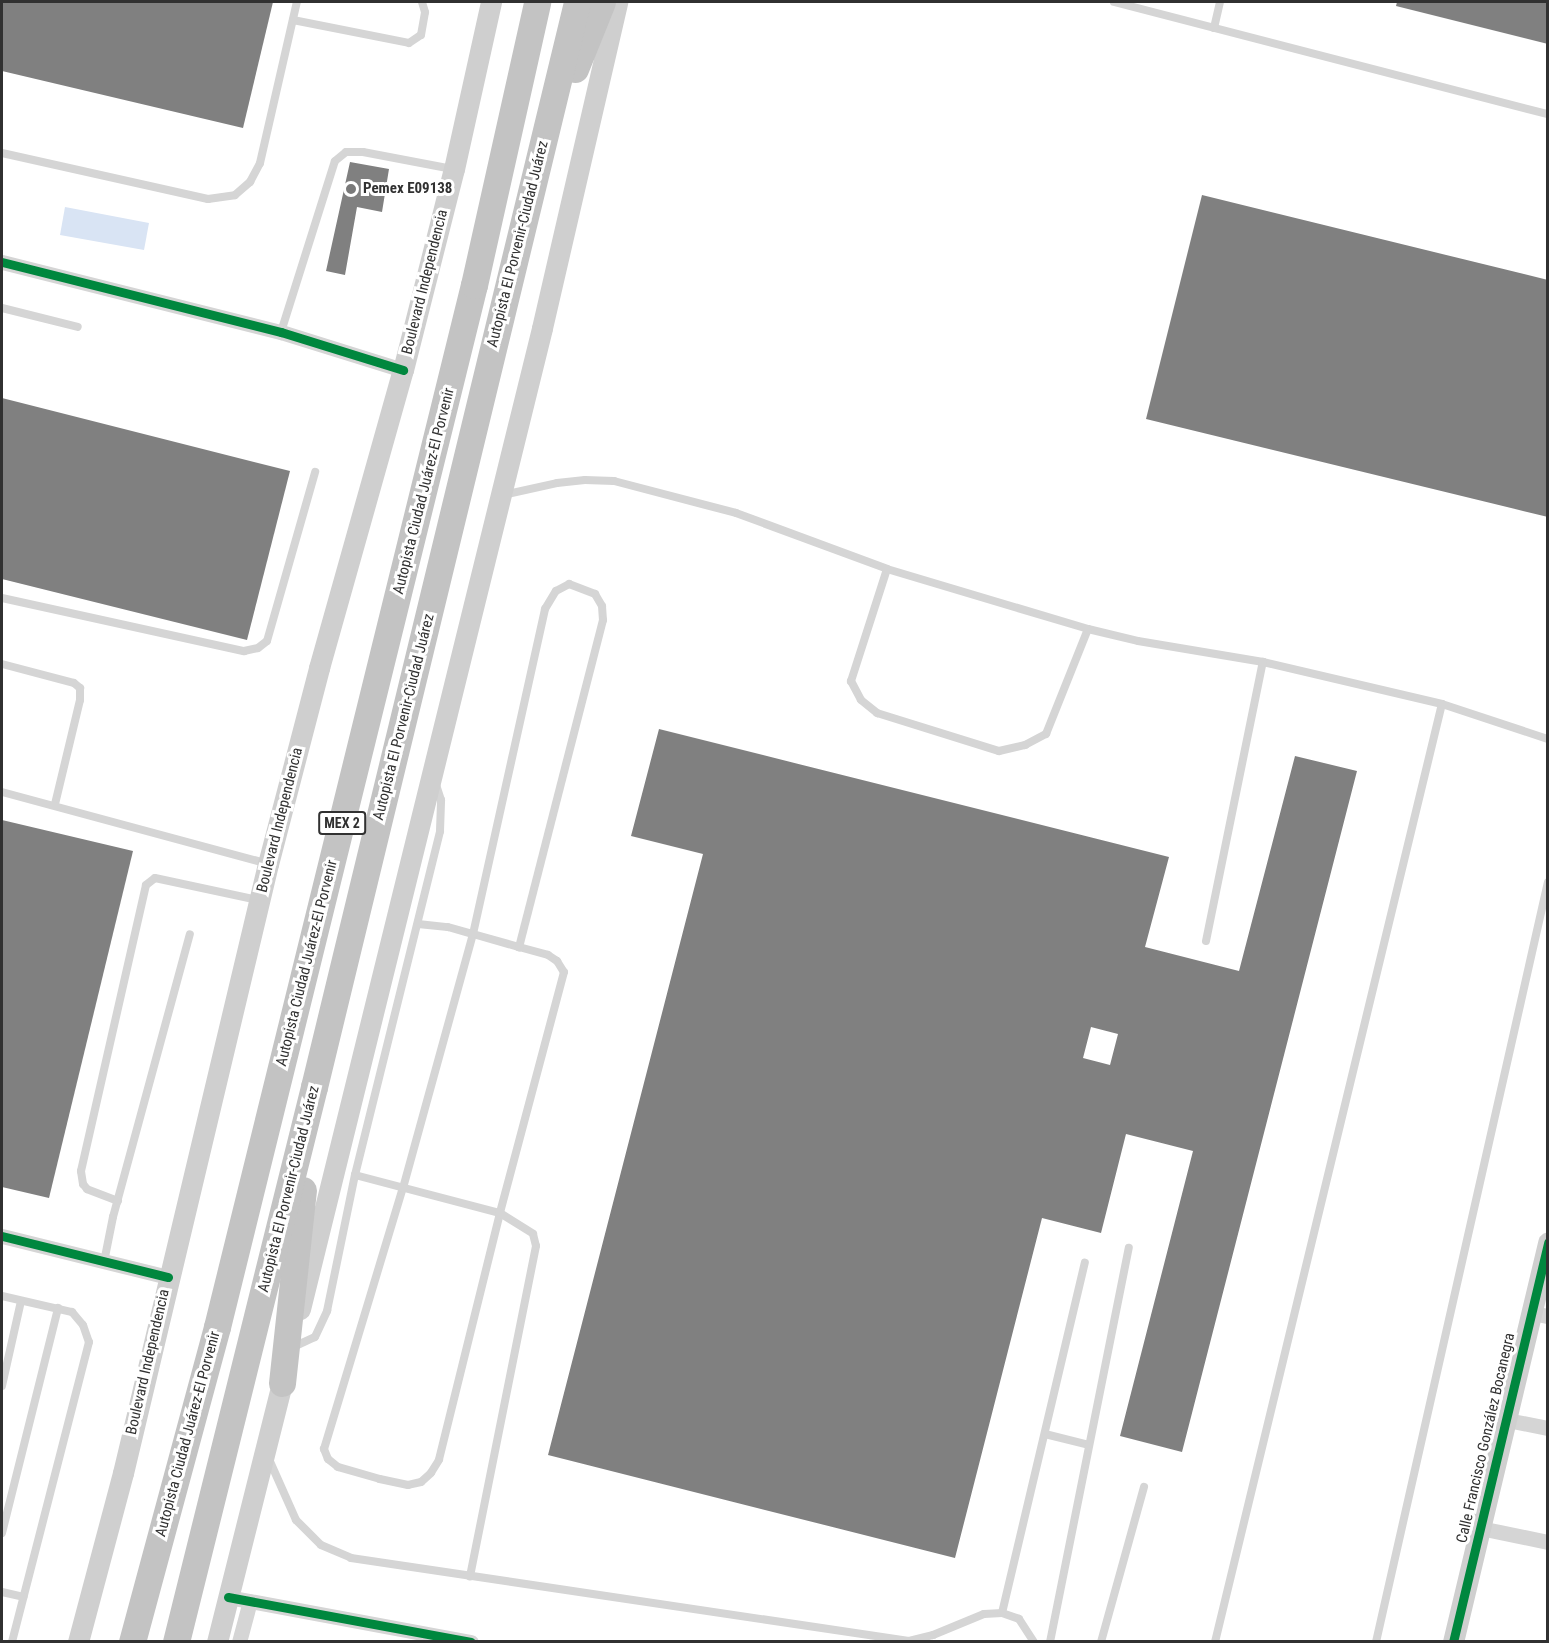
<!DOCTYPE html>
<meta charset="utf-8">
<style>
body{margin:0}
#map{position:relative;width:1549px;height:1643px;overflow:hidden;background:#fff;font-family:"Roboto Condensed",sans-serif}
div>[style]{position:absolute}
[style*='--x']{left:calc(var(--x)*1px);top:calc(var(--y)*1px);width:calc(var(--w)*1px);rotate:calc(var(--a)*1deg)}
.water>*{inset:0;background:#d9e4f4}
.building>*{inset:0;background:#808080}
.lane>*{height:8px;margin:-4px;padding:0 4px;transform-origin:4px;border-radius:4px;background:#d5d5d5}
.street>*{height:15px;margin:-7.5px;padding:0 7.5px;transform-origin:7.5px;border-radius:7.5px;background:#d5d5d5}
.secondary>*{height:21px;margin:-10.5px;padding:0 10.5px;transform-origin:10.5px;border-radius:10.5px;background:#cfcfcf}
.highway>*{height:27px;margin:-13.5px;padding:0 13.5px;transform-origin:13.5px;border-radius:13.5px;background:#c3c3c3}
.cycleway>*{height:9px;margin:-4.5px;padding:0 4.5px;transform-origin:4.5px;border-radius:4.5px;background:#00873e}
.dots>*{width:16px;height:16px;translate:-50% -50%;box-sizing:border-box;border:3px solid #fff;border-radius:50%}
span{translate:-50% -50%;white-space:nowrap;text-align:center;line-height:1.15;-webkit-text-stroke:6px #fff;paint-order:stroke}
.shield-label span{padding:2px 4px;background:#fff;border:2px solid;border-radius:4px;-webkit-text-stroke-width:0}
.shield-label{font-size:14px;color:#313131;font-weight:700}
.poi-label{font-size:15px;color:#313131;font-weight:700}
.left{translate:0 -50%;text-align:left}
.street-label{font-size:15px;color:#313131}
.frame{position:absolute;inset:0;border:3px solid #313131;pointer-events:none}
</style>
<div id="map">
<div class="water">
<i style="clip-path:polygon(65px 207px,149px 223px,144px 250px,60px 235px)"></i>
</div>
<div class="building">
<i style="clip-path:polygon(2px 2px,273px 2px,243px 128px,2px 71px)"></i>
<i style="clip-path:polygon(1397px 2px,1548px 2px,1548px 44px,1396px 6px)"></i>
<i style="clip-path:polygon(350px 162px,389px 169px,382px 212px,357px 207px,345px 275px,326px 271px)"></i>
<i style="clip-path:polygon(1202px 195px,1548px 280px,1548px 517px,1146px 419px)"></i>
<i style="clip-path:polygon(2px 398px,290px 471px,247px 640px,2px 579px)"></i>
<i style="clip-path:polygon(evenodd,659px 729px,1169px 857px,1145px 947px,1239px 971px,1295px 756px,1357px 771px,1182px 1452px,1120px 1436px,1193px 1151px,1126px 1134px,1101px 1233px,1042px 1218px,955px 1558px,548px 1455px,703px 854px,631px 836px,659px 729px,1091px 1027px,1118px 1034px,1110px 1065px,1083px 1058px,1091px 1027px)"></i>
<i style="clip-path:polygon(2px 820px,133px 851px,49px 1198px,2px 1187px)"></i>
</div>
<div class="lane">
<i style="--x:1114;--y:2;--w:448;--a:14.5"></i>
<i style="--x:293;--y:20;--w:118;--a:11.2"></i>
<i style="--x:409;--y:43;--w:14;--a:-34"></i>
<i style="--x:421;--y:35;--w:23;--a:-80"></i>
<i style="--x:425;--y:12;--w:10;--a:-107"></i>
<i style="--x:1214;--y:28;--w:27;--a:-77"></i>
<i style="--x:2;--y:153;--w:211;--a:12.6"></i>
<i style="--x:208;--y:199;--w:27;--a:-8"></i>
<i style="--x:235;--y:195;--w:20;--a:-41"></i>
<i style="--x:250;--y:182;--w:21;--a:-62"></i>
<i style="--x:260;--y:163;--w:165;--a:-77.1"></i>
<i style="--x:2;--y:308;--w:78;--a:14"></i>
<i style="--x:281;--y:332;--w:179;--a:-72.5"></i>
<i style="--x:335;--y:161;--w:14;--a:-39"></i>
<i style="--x:346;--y:152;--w:17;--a:0"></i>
<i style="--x:363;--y:152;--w:91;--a:10.8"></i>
<i style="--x:503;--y:495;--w:55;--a:-12.5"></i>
<i style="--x:557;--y:483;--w:28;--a:-6"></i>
<i style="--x:585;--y:480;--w:29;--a:2"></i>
<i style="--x:614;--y:481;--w:126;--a:14.7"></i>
<i style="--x:736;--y:513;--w:161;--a:20.3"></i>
<i style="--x:887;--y:569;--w:210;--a:16.6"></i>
<i style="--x:1088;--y:629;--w:51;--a:13.5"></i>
<i style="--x:1138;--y:641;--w:127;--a:9.5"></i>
<i style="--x:1263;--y:662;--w:184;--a:13.2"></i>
<i style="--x:1442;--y:704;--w:112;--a:18.3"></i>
<i style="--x:887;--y:569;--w:118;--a:107.8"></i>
<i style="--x:851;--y:681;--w:21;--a:62"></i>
<i style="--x:861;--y:700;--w:21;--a:39"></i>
<i style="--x:877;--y:713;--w:128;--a:17.3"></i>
<i style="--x:999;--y:751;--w:27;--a:-13"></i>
<i style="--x:1025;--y:745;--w:24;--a:-28"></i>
<i style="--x:1046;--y:734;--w:113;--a:-68.2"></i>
<i style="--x:2;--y:598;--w:248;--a:12.4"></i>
<i style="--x:244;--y:651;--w:14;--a:-12"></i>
<i style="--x:258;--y:648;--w:11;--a:-38"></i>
<i style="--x:267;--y:641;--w:176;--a:-74.1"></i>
<i style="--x:2;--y:664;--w:74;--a:14.8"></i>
<i style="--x:74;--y:683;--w:8;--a:40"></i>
<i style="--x:80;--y:688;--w:12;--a:90"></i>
<i style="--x:80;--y:700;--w:107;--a:103.5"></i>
<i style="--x:2;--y:792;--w:273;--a:15.1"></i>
<i style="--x:418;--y:924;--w:30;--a:6"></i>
<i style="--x:448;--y:927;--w:26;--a:16"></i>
<i style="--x:473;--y:934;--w:48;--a:15.8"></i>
<i style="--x:519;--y:947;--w:30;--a:15"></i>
<i style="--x:548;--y:955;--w:11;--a:34"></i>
<i style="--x:557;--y:961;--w:13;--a:58"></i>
<i style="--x:564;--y:972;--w:249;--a:104.9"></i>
<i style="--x:500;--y:1213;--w:254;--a:103.9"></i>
<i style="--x:439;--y:1460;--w:15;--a:122"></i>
<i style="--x:431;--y:1473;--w:13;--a:138"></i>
<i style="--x:421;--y:1482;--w:13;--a:167"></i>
<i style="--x:408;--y:1485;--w:29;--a:-168"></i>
<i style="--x:380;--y:1479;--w:44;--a:-164.1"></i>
<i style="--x:338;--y:1467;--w:13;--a:-141"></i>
<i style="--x:328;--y:1459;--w:11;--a:-112"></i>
<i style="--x:324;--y:1449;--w:273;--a:-73.2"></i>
<i style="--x:403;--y:1188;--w:263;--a:-74.6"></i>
<i style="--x:473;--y:934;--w:333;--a:-77.5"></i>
<i style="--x:545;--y:609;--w:21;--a:-59"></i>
<i style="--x:556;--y:591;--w:15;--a:-28"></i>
<i style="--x:569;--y:584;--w:28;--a:21"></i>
<i style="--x:595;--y:594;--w:14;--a:60"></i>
<i style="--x:602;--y:606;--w:14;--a:86"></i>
<i style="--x:603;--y:620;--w:338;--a:104.4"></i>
<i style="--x:1206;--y:941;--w:285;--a:-78.5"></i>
<i style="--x:355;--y:1175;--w:150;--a:14.7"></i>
<i style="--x:500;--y:1213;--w:39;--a:32"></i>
<i style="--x:533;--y:1234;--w:12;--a:76"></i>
<i style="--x:536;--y:1246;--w:337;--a:101.3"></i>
<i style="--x:118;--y:1201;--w:33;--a:-159"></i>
<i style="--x:87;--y:1189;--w:6;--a:-129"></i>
<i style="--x:83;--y:1184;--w:13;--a:-99"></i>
<i style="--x:81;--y:1171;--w:293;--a:-77.2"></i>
<i style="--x:146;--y:885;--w:11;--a:-38"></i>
<i style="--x:155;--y:878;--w:105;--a:12.1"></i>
<i style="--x:104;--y:1262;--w:46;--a:-78.7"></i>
<i style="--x:113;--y:1217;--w:293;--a:-74.8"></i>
<i style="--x:2;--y:1296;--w:72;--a:12.9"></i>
<i style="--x:72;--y:1312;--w:17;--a:50"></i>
<i style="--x:83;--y:1325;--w:18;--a:71"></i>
<i style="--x:89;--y:1342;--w:310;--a:104.4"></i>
<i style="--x:291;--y:1348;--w:26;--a:-25"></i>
<i style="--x:315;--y:1337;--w:29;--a:-65"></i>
<i style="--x:327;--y:1311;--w:139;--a:-78.4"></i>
<i style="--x:355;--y:1175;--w:354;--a:-76.1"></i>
<i style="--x:440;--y:831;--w:31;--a:-88"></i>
<i style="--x:441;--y:800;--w:19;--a:-108"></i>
<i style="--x:2;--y:1386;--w:87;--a:-77.4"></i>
<i style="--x:1045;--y:1434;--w:45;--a:14"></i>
<i style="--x:268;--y:1457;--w:69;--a:66"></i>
<i style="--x:296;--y:1520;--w:35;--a:45"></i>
<i style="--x:321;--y:1545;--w:33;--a:23"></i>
<i style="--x:351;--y:1558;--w:564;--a:8.46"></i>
<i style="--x:909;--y:1641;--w:25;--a:-14"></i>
<i style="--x:933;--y:1635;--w:55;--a:-22.4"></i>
<i style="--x:984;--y:1614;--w:18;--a:-3"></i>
<i style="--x:1002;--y:1613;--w:18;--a:19"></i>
<i style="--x:1019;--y:1619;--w:27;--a:57"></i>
<i style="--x:2;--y:1533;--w:232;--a:-76"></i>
<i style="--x:2;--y:1592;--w:22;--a:13"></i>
<i style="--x:1002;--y:1613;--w:360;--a:-76.7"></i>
<i style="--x:1050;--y:1642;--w:402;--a:-78.7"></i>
<i style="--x:1101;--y:1642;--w:161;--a:-74.5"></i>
<i style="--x:1215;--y:1642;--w:965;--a:-76.4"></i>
<i style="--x:1376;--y:1642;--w:779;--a:-77.25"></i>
</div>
<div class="street">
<i style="--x:2;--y:262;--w:288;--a:14.1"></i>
<i style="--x:281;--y:332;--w:128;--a:17.3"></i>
<i style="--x:2;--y:1236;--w:171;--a:13.9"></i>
<i style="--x:1532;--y:1313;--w:16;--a:11"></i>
<i style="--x:1507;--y:1420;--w:42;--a:11"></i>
<i style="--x:1480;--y:1528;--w:69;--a:11.6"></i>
<i style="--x:228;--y:1597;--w:247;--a:10.5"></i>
<i style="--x:239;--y:1642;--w:42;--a:-75"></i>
</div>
<div class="secondary">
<i style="--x:300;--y:1309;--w:1010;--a:-76.14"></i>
<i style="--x:542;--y:328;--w:335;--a:-77"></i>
<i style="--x:78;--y:1642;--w:175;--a:-75.1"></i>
<i style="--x:123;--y:1473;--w:626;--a:-76.61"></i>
<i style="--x:268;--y:864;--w:203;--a:-75.4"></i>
<i style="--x:319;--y:668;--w:310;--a:-74.3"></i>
<i style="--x:403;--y:370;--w:207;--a:-75.8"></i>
<i style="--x:454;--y:169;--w:171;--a:-77.5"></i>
<i style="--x:217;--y:1642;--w:283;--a:-75.9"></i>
<i style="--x:1453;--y:1642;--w:411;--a:-76.6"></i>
</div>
<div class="highway">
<i style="--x:575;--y:69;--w:72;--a:-68.1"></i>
<i style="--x:282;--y:1383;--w:194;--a:-83.8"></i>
<i style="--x:132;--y:1642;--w:326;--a:-74.9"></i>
<i style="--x:217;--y:1327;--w:1073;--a:-76.15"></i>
<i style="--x:474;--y:285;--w:290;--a:-77.4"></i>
<i style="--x:176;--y:1642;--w:572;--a:-76.04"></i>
<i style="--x:314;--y:1087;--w:1116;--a:-76.37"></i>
</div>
<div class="cycleway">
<i style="--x:2;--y:262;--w:288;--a:14.1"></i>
<i style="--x:281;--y:332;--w:128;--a:17.3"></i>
<i style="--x:2;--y:1236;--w:171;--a:13.9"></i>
<i style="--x:228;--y:1597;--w:247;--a:10.5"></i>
<i style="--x:1453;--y:1642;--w:411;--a:-76.6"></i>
</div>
<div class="dots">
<i style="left:351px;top:189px;background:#797979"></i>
</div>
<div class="shield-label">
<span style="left:342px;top:823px">MEX 2</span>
</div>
<div class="poi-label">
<span class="left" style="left:363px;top:189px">Pemex E09138</span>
</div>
<div class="street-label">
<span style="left:518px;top:244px;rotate:-76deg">Autopista El Porvenir-Ciudad Juárez</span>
<span style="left:425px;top:282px;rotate:-76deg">Boulevard Independencia</span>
<span style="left:424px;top:491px;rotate:-76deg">Autopista Ciudad Juárez-El Porvenir</span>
<span style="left:404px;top:717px;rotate:-76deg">Autopista El Porvenir-Ciudad Juárez</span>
<span style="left:280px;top:820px;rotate:-76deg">Boulevard Independencia</span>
<span style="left:307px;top:963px;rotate:-76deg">Autopista Ciudad Juárez-El Porvenir</span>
<span style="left:289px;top:1189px;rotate:-76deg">Autopista El Porvenir-Ciudad Juárez</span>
<span style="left:148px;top:1362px;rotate:-77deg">Boulevard Independencia</span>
<span style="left:188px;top:1434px;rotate:-75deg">Autopista Ciudad Juárez-El Porvenir</span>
<span style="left:1486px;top:1438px;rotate:-77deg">Calle Francisco González Bocanegra</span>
</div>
<div class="frame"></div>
</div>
